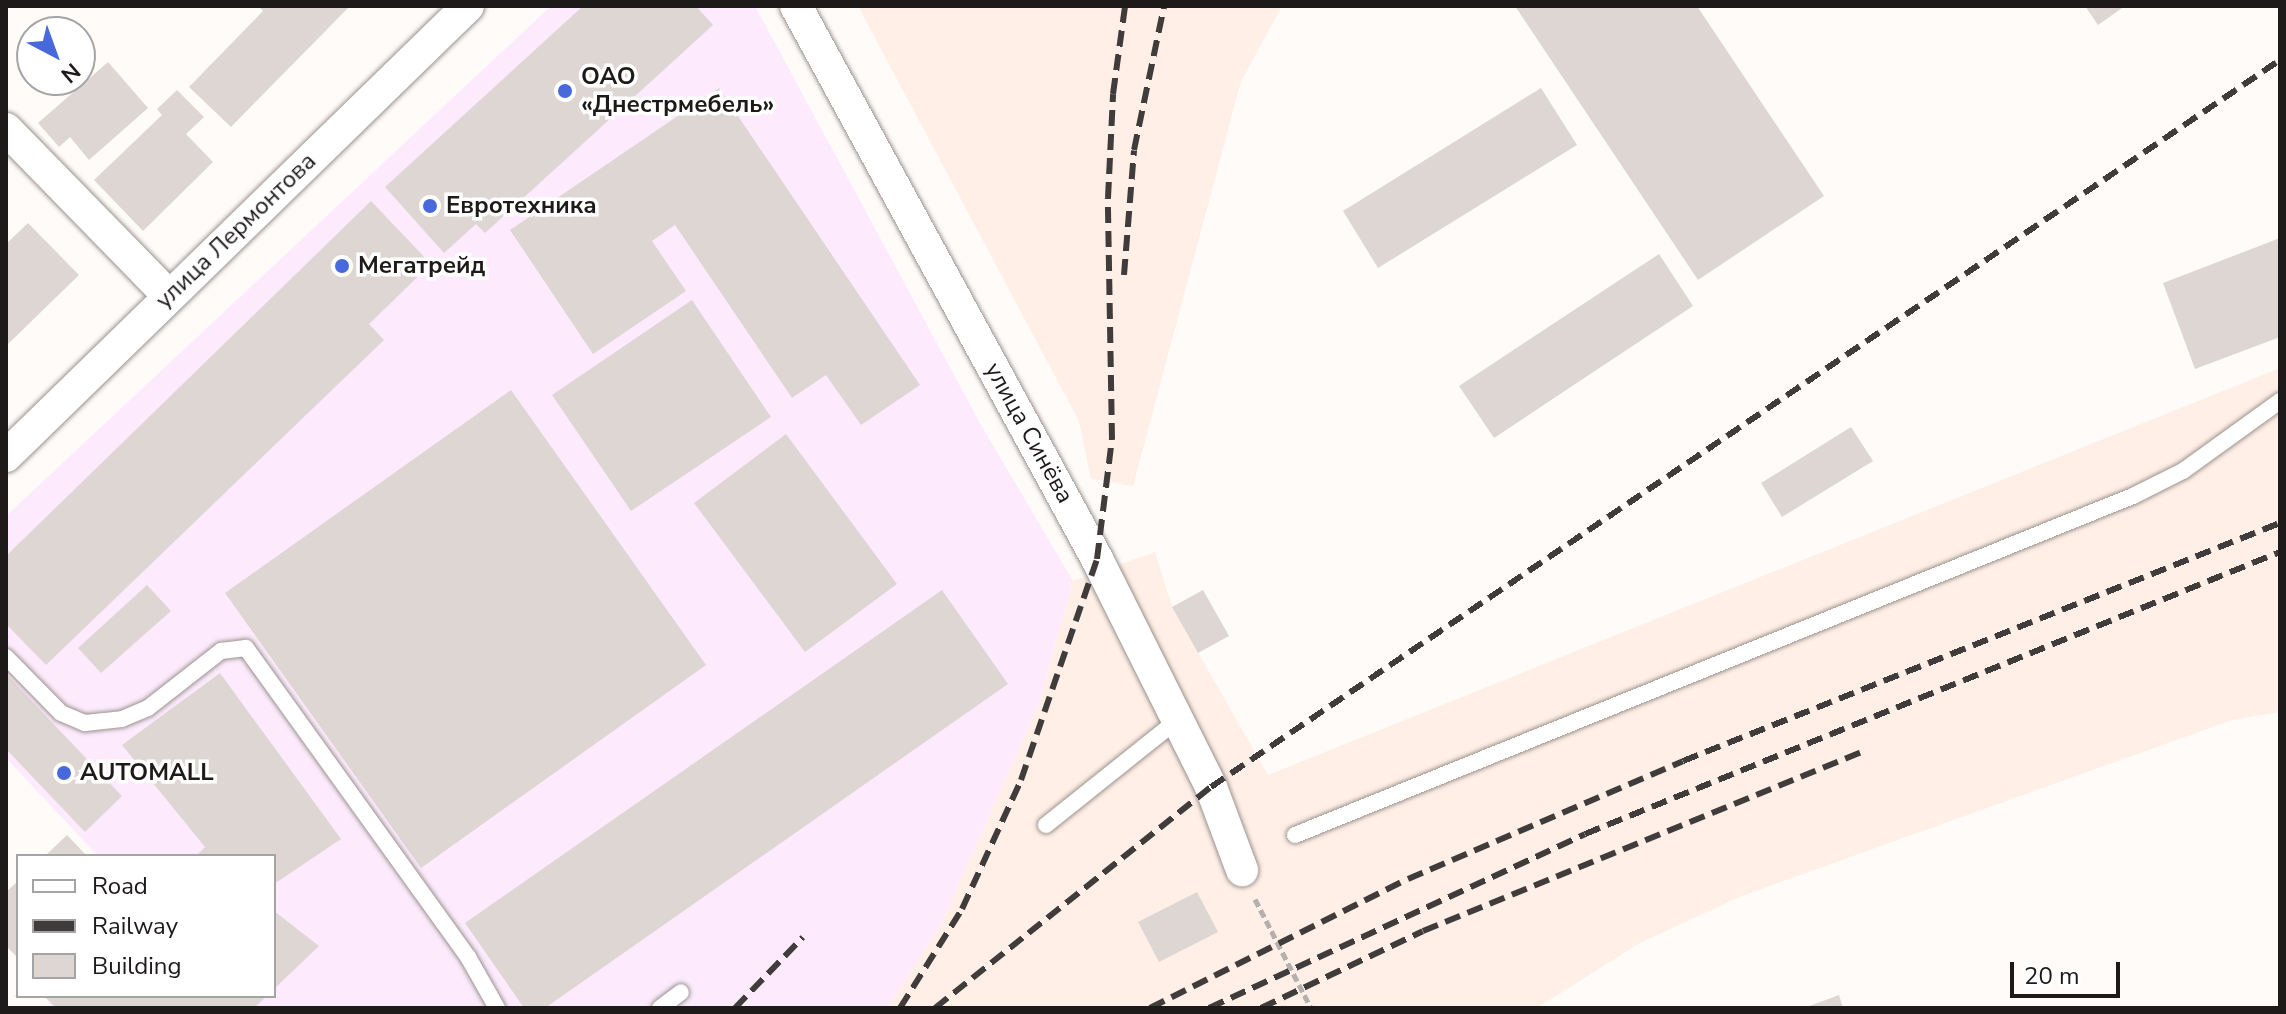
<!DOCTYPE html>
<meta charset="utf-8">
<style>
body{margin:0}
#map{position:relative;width:2286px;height:1014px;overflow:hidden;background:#fefbf9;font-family:"Nunito Sans",sans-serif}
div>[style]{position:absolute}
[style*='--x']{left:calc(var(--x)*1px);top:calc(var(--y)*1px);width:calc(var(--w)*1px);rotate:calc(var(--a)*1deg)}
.built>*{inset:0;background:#ffefe6}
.industrial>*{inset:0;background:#fdebfd}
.building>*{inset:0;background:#ded6d2}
.path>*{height:5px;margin-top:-2.5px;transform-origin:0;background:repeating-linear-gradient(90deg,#b3b0ae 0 8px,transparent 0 12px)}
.roads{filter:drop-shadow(0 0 2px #9a938e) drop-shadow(0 0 2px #9a938e)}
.lane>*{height:16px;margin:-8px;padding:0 8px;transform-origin:8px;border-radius:8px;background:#fff}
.street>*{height:32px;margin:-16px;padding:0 16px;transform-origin:16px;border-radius:16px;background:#fff}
.rail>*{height:6px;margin-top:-3px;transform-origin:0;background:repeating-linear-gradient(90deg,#3f3c3b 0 16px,transparent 0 24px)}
.dots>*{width:22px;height:22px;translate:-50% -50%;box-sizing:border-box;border:4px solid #fff;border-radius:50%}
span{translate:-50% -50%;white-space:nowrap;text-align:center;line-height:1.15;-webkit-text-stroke:7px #fff;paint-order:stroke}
.poi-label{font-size:24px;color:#1d1a19;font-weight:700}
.left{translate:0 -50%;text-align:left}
.street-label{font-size:24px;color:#1d1a19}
.frame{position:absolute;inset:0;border:8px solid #1d1a19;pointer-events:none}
.legend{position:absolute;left:16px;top:854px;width:260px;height:144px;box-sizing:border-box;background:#fff;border:2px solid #a5a3a3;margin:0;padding:10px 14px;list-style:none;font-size:24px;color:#1d1a19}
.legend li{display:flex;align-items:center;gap:16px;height:40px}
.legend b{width:40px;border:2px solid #a5a3a3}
.north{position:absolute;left:16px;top:16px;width:80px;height:80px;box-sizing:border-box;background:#fff;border:2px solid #a5a3a3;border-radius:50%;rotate:139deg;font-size:22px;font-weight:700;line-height:32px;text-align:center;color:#1d1a19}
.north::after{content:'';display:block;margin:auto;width:28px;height:36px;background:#4869dc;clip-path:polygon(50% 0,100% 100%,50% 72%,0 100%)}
.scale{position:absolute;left:2010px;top:962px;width:110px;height:36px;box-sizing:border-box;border:4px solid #1d1a19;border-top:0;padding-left:10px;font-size:24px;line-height:28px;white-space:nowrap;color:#1d1a19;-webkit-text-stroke:6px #fff;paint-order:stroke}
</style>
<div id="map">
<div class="built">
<i style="clip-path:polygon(858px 6px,1282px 6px,1241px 81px,1133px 486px,1091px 479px,1079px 421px)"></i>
<i style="clip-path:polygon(2280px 368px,2280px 712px,2232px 720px,1739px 897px,1638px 944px,1537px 1008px,887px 1008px,940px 926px,1038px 706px,1073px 581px,1155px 552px,1172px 607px,1268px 775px)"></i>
</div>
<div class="industrial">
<i style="clip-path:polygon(551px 6px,755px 6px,981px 425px,1073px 581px,1038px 706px,940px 926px,887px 1008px,53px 1008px,46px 998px,13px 997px,18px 992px,274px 996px,274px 856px,98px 856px,6px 758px,6px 516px)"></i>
</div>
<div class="building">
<i style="clip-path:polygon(258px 6px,350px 6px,231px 127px,189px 87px,263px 11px)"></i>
<i style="clip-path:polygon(583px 6px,696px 6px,713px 25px,485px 233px,476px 224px,444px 253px,385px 187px)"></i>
<i style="clip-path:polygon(1515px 6px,1697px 6px,1824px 196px,1698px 280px)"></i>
<i style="clip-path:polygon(2085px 6px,2125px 6px,2098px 25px)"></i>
<i style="clip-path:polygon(108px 62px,148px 108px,89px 160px,70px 137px,59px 147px,38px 123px)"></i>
<i style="clip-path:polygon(719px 88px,920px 385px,861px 425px,826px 375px,792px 398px,675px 225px,652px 241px,686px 291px,593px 354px,510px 230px)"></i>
<i style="clip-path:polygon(1541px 88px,1577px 145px,1378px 268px,1343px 211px)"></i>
<i style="clip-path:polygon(177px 90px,204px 117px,186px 134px,213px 162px,143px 231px,94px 180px,162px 115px,157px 109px)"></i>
<i style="clip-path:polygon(371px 201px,431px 264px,369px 324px,384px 340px,46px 665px,6px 624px,6px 556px)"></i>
<i style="clip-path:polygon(28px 223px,79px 275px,6px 346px,6px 244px)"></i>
<i style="clip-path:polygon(2280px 238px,2280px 337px,2195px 369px,2163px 283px)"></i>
<i style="clip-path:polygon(1659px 254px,1693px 306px,1494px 438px,1459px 386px)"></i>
<i style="clip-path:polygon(692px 300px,771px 417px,631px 511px,552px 395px)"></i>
<i style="clip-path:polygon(511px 390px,706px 665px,421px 868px,225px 593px)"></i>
<i style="clip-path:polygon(1851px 427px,1873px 461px,1782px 517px,1761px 483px)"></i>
<i style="clip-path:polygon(786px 434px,897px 584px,805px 652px,694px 503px)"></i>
<i style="clip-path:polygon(147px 585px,171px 611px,101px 673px,78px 648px)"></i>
<i style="clip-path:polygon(942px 590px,1008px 684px,545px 1008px,524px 1008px,465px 923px)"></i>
<i style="clip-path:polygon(1203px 590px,1229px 636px,1198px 653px,1172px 607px)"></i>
<i style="clip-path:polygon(220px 673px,341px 839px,274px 884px,274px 856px,196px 856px,205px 847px,122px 745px)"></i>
<i style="clip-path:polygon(6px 674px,122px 796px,85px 832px,6px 749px)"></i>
<i style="clip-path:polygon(67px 835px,87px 856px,45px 856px)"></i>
<i style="clip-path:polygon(18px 881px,18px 958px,6px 946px,6px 892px)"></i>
<i style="clip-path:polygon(1197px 892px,1218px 932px,1159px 962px,1138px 922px)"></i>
<i style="clip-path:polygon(274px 911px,319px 946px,274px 989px)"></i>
<i style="clip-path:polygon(1839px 995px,1843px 1008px,1804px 1008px)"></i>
<i style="clip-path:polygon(267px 996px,254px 1008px,56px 1008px,46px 998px)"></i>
</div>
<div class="path">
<i style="--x:1255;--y:899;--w:123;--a:62.8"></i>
</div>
<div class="roads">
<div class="lane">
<i style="--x:6;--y:657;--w:78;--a:45.5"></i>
<i style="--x:61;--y:713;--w:26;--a:23"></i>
<i style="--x:85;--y:723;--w:37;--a:-6"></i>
<i style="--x:122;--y:719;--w:28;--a:-23"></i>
<i style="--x:148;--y:708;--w:93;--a:-38"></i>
<i style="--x:221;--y:651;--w:25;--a:-7"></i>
<i style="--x:246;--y:648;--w:380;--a:54.3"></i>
<i style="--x:468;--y:957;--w:59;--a:60.4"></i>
<i style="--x:1046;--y:825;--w:165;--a:-38.6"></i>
<i style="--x:1295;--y:835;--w:904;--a:-22.03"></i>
<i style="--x:2133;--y:496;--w:56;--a:-26.6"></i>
<i style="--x:2183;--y:471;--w:120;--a:-35.8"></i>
<i style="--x:660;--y:1008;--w:26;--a:-37"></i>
</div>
<div class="street">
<i style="--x:796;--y:6;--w:630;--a:61.44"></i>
<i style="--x:1097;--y:559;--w:255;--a:63.4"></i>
<i style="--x:1211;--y:787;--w:89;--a:69.5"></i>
<i style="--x:6;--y:129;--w:233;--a:45.7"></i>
<i style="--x:6;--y:456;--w:645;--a:-44.25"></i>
</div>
</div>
<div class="rail">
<i style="--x:1124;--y:275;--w:125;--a:-85.4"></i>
<i style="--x:1134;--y:150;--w:147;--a:-78.2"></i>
<i style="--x:735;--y:1008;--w:98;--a:-46.2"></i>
<i style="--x:900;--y:1008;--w:117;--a:-57.9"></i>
<i style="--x:962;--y:909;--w:142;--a:-65.4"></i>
<i style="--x:1021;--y:780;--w:234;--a:-71"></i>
<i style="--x:1097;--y:559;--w:121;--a:-82.9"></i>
<i style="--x:1112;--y:439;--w:241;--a:-91"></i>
<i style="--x:1108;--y:198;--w:104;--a:-87.2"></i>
<i style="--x:1113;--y:94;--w:89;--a:-82.2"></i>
<i style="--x:935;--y:1008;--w:354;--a:-38.7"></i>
<i style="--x:1211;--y:787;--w:1293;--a:-34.22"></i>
<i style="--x:1150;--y:1008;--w:288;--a:-26.6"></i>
<i style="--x:1408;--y:879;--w:299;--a:-23.2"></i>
<i style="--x:1683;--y:761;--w:643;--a:-21.74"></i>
<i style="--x:1209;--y:1008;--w:414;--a:-24.8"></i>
<i style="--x:1585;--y:834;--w:750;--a:-22.09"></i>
<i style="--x:1261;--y:1008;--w:179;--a:-25.4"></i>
<i style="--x:1423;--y:931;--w:479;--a:-22.2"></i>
</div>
<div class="dots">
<i style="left:565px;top:91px;background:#4869dc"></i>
<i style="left:430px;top:206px;background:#4869dc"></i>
<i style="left:342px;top:266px;background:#4869dc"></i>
<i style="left:64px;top:773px;background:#4869dc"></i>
</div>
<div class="poi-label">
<span class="left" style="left:581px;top:91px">ОАО<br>«Днестрмебель»</span>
<span class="left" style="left:446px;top:206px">Евротехника</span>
<span class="left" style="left:358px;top:266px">Мегатрейд</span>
<span class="left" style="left:80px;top:773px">AUTOMALL</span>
</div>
<div class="street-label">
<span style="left:236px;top:231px;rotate:-44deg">улица Лермонтова</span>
<span style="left:1029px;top:433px;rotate:61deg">улица Синёва</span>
</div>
<div class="frame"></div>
<ul class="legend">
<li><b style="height:10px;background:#fff"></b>Road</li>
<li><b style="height:10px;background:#3f3c3b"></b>Railway</li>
<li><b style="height:22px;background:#ded6d2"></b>Building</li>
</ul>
<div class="north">N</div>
<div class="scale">20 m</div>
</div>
